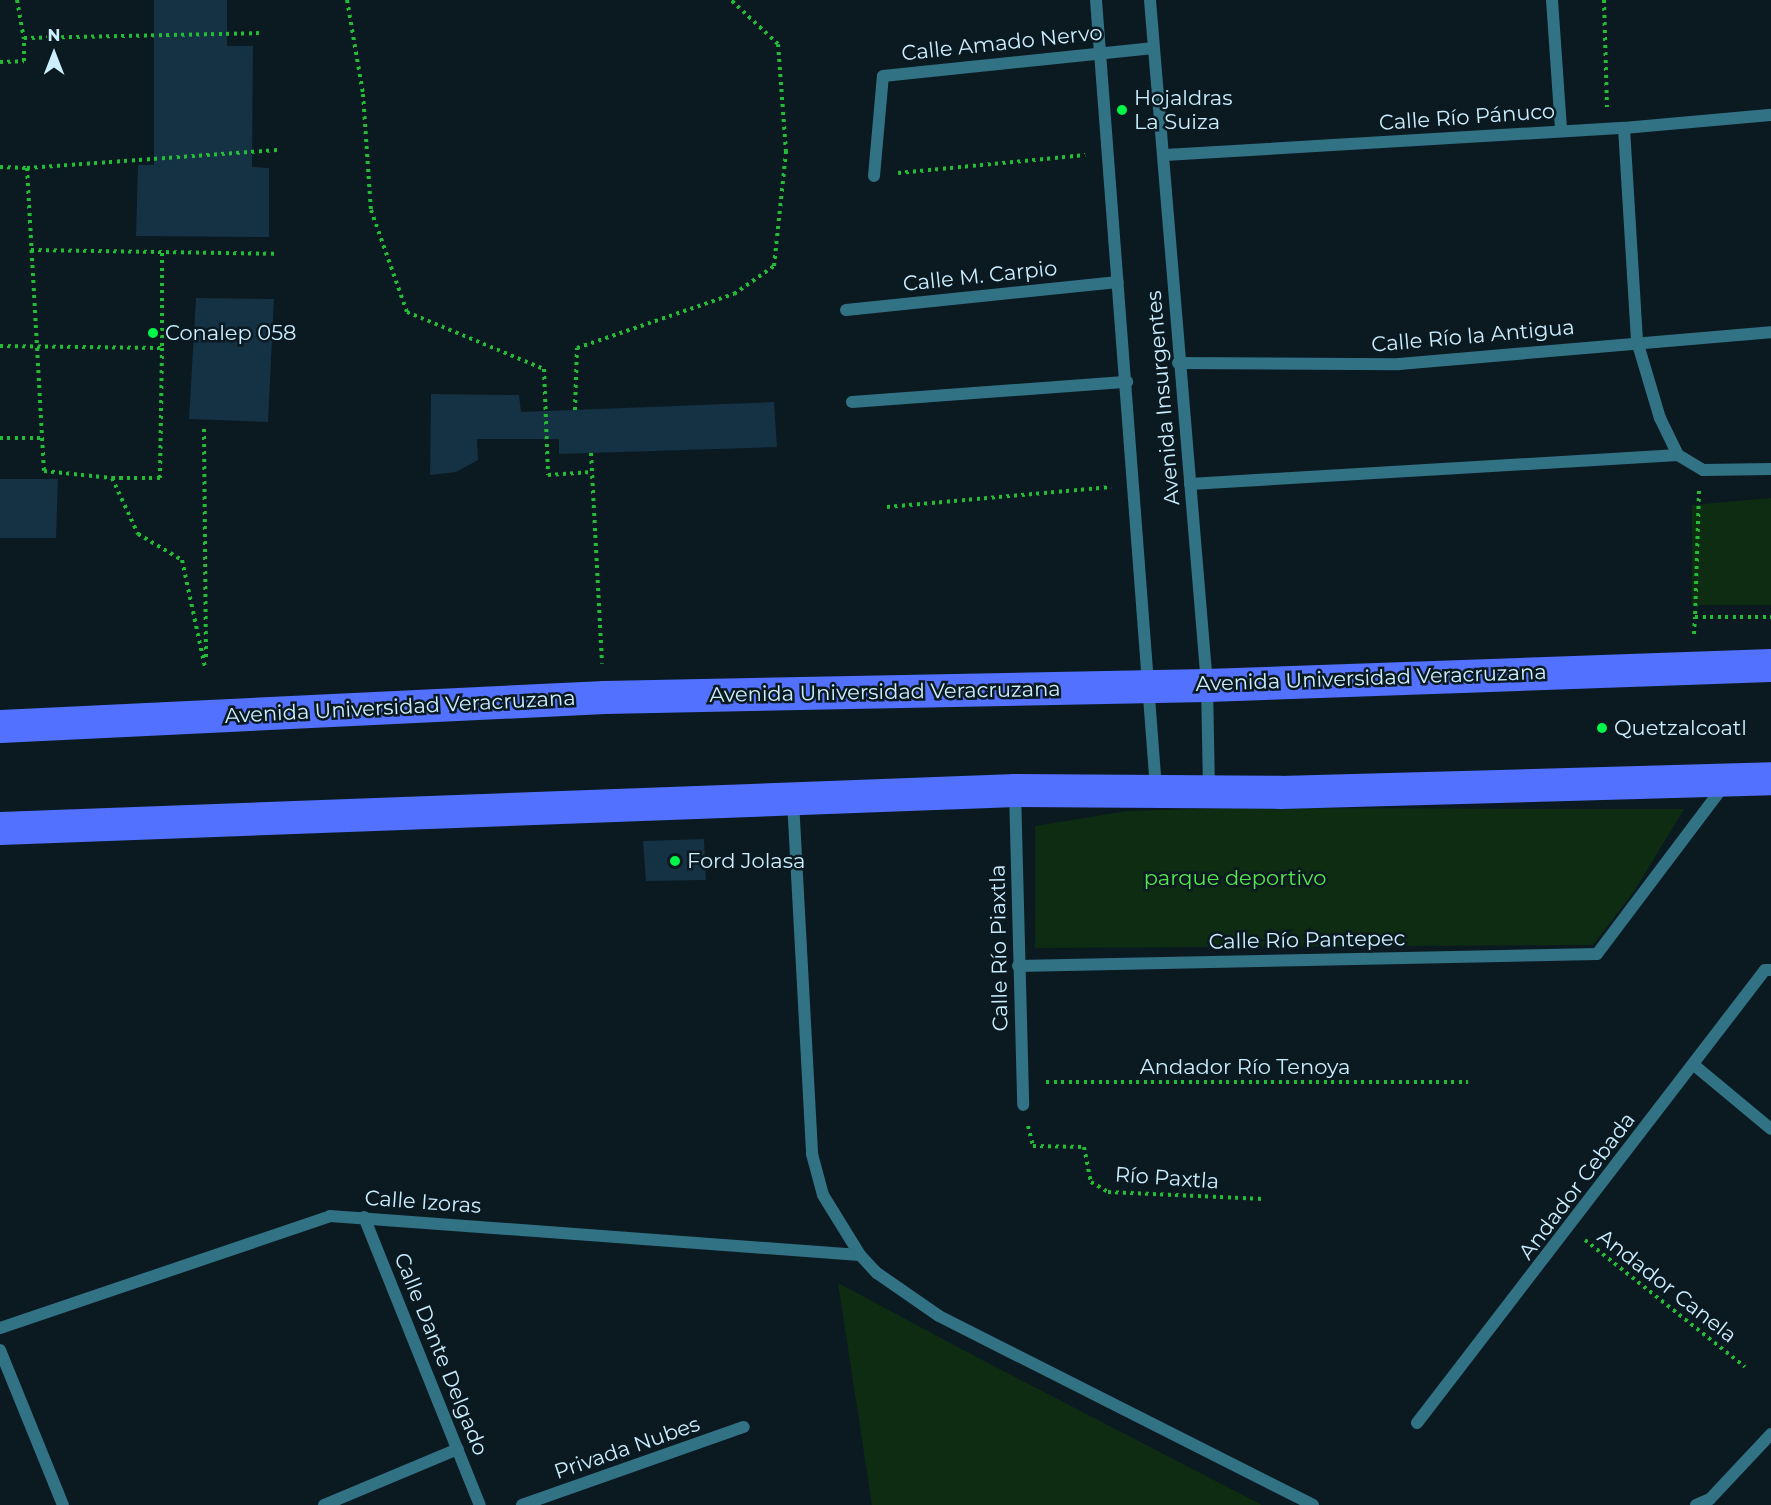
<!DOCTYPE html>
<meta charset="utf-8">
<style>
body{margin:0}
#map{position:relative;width:1771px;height:1505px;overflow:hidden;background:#0b1921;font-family:Montserrat,sans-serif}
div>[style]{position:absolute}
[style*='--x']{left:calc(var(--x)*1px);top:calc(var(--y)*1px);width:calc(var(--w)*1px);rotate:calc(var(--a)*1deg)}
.green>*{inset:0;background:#0d2c12}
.building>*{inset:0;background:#153144}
.path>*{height:4px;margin-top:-2px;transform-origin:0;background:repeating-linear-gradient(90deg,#22bc37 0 3px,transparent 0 7.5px)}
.pedestrian>*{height:12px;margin:-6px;padding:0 6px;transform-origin:6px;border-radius:6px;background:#317285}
.minor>*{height:12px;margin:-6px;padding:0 6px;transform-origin:6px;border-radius:6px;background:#317285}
.primary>*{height:33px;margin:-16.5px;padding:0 16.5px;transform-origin:16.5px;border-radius:16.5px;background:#5271ff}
.dots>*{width:16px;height:16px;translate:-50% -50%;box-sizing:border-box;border:3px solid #0b1921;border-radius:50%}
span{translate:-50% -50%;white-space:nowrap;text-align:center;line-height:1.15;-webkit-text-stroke:5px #0b1921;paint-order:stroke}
.street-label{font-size:21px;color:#cbefff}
.poi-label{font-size:21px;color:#cbefff}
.left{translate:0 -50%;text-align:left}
.park-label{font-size:21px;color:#55ea4c}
.north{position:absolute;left:24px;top:24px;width:60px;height:60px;-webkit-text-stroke:4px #0b1921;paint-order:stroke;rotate:0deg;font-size:16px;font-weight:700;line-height:24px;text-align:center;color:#cbefff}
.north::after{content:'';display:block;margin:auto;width:21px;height:27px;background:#cbefff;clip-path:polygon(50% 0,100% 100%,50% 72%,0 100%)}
</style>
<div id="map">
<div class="green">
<i style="clip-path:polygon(1771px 498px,1771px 605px,1692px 605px,1692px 505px)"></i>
<i style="clip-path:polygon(1233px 808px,1684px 809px,1635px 890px,1593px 945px,1035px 948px,1035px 826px,1127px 811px)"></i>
<i style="clip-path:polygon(838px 1283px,986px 1362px,1262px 1505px,872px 1505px)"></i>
</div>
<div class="building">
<i style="clip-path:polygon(154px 0,227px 0,227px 46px,253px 46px,252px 167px,269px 168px,269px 237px,136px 236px,138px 165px,154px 165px)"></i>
<i style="clip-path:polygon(196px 298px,274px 299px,268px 422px,189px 419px)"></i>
<i style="clip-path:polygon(431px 394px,519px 395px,521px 412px,774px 402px,777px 447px,559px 454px,559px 439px,477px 439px,478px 460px,456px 472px,430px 475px)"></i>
<i style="clip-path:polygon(0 479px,58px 479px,56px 538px,0 538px)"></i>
<i style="clip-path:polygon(704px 839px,706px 880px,646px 881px,643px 841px)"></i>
</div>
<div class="path">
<i style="--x:17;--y:0;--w:39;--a:80"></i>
<i style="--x:347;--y:0;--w:95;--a:80.3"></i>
<i style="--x:363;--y:94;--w:116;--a:86.1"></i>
<i style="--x:371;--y:210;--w:108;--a:70.6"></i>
<i style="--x:407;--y:312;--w:148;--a:22.6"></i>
<i style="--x:544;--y:369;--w:106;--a:87.8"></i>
<i style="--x:548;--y:475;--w:44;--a:-3.9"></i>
<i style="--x:1604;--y:0;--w:107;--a:88.4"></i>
<i style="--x:0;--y:62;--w:24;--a:-2"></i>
<i style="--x:24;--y:61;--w:23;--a:-90"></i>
<i style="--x:24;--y:38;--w:235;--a:-1.2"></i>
<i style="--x:0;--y:167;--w:27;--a:2"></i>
<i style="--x:27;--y:168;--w:303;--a:86.8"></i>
<i style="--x:44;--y:471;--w:68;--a:5.9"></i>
<i style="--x:112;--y:478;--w:62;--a:65.1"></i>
<i style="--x:138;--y:534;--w:51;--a:30.6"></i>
<i style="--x:182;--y:560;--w:109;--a:77.9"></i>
<i style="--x:27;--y:168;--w:254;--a:-4.1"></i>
<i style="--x:898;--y:173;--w:188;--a:-5.5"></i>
<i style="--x:31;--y:250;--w:245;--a:0.9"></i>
<i style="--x:162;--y:253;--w:95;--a:90"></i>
<i style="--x:0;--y:346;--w:162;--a:0.7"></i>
<i style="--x:162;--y:348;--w:130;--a:90.9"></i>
<i style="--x:160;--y:478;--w:48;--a:180"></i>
<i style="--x:575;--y:410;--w:62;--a:-88.2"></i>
<i style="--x:577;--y:348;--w:166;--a:-19"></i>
<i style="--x:734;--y:294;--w:49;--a:-35"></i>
<i style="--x:774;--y:266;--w:115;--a:-84"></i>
<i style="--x:786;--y:152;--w:108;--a:-94.2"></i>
<i style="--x:778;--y:44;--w:64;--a:-136.9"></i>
<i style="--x:204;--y:429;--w:231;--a:89.5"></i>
<i style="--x:0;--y:438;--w:40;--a:0"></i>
<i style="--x:591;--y:453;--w:211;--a:87"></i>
<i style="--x:1699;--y:491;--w:126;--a:91.8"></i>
<i style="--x:1695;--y:617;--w:76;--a:0"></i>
<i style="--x:887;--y:507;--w:225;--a:-5.1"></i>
<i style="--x:1694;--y:634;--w:17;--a:-87"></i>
<i style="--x:1046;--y:1082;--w:422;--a:0"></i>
<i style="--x:1028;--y:1126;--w:21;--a:76"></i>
<i style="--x:1033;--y:1146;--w:51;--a:1.1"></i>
<i style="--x:1084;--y:1147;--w:36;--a:79"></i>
<i style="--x:1091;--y:1182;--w:20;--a:30"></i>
<i style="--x:1108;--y:1192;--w:156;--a:2.6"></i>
<i style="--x:1585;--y:1240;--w:204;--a:38.4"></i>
</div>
<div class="pedestrian">
<i style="--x:1624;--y:128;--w:148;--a:-5.1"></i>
<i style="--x:1178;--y:363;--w:221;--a:0.3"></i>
<i style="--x:1399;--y:364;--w:373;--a:-4.9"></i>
<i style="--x:1190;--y:484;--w:489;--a:-3.4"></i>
</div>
<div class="minor">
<i style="--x:1096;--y:0;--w:790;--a:85.65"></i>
<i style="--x:1150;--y:0;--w:687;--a:85.24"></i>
<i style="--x:1207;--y:685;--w:106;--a:88.9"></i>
<i style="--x:1552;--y:0;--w:130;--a:86"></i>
<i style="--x:1165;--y:155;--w:460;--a:-3.4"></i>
<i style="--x:1624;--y:128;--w:213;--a:86.5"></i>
<i style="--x:1637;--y:341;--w:80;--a:73.4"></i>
<i style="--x:1660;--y:418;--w:41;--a:64.1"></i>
<i style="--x:1678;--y:455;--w:29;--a:31"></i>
<i style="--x:1703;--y:470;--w:68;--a:-0.8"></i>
<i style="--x:874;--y:176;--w:100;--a:-84.9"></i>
<i style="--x:883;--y:76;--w:272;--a:-5.9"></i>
<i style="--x:846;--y:310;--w:273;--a:-5.9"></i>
<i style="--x:852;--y:402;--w:276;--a:-4.2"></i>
<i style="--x:1015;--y:791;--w:314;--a:88.5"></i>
<i style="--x:793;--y:801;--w:354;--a:86.9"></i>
<i style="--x:812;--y:1154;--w:42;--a:75"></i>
<i style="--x:823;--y:1195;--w:70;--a:58.3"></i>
<i style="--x:860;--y:1255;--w:25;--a:47"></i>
<i style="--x:877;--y:1273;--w:75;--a:34.7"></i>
<i style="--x:939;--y:1316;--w:419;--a:26.8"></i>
<i style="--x:1018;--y:966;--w:579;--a:-1.19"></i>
<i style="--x:1597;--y:954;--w:214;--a:-53"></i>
<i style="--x:1694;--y:1065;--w:100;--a:39.7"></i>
<i style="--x:364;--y:1217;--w:310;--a:68.1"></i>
<i style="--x:0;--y:1328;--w:348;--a:-18.7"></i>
<i style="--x:330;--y:1216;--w:531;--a:4.21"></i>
<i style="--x:0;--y:1350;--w:167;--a:67.9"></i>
<i style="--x:1417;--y:1423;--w:571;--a:-52.47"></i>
<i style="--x:1765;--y:970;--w:6;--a:0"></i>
<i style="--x:324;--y:1505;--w:145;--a:-22.7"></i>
<i style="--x:522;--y:1505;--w:235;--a:-19.4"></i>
<i style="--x:1696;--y:1505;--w:15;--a:-23"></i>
<i style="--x:1710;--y:1499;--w:89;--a:-46.8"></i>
</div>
<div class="primary">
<i style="--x:0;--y:726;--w:605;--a:-2.75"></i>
<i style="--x:604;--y:697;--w:603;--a:-1.14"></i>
<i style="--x:1207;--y:685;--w:564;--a:-2.03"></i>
<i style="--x:0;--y:828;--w:1016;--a:-2.14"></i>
<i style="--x:1015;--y:790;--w:265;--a:0.4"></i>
<i style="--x:1280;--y:792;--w:491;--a:-1.6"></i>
</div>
<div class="dots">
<i style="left:1122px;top:110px;background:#00f649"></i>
<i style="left:153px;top:333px;background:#00f649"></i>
<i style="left:1602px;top:728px;background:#00f649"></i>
<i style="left:675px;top:861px;background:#00f649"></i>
</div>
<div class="street-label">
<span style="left:1002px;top:43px;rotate:-6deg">Calle Amado Nervo</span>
<span style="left:1467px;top:117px;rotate:-4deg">Calle Río Pánuco</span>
<span style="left:980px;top:276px;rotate:-6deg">Calle M. Carpio</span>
<span style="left:1473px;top:336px;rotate:-5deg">Calle Río la Antigua</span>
<span style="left:1163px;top:398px;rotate:-95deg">Avenida Insurgentes</span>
<span style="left:1371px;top:678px;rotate:-2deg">Avenida Universidad Veracruzana</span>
<span style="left:885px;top:692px;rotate:-1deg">Avenida Universidad Veracruzana</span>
<span style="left:400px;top:707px;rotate:-3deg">Avenida Universidad Veracruzana</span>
<span style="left:1307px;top:940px;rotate:-1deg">Calle Río Pantepec</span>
<span style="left:999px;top:948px;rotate:-91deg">Calle Río Piaxtla</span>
<span style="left:1245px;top:1067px">Andador Río Tenoya</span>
<span style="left:1167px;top:1178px;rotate:4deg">Río Paxtla</span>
<span style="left:1577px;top:1186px;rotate:-53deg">Andador Cebada</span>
<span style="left:423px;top:1202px;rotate:4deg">Calle Izoras</span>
<span style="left:1667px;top:1286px;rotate:38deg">Andador Canela</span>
<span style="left:441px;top:1354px;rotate:68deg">Calle Dante Delgado</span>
<span style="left:627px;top:1448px;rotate:-19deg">Privada Nubes</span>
</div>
<div class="poi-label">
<span class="left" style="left:1134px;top:110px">Hojaldras<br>La Suiza</span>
<span class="left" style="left:165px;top:333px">Conalep 058</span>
<span class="left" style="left:1614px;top:728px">Quetzalcoatl</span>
<span class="left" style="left:687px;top:861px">Ford Jolasa</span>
</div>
<div class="park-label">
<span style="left:1235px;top:878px">parque deportivo</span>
</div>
<div class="north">N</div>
</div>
